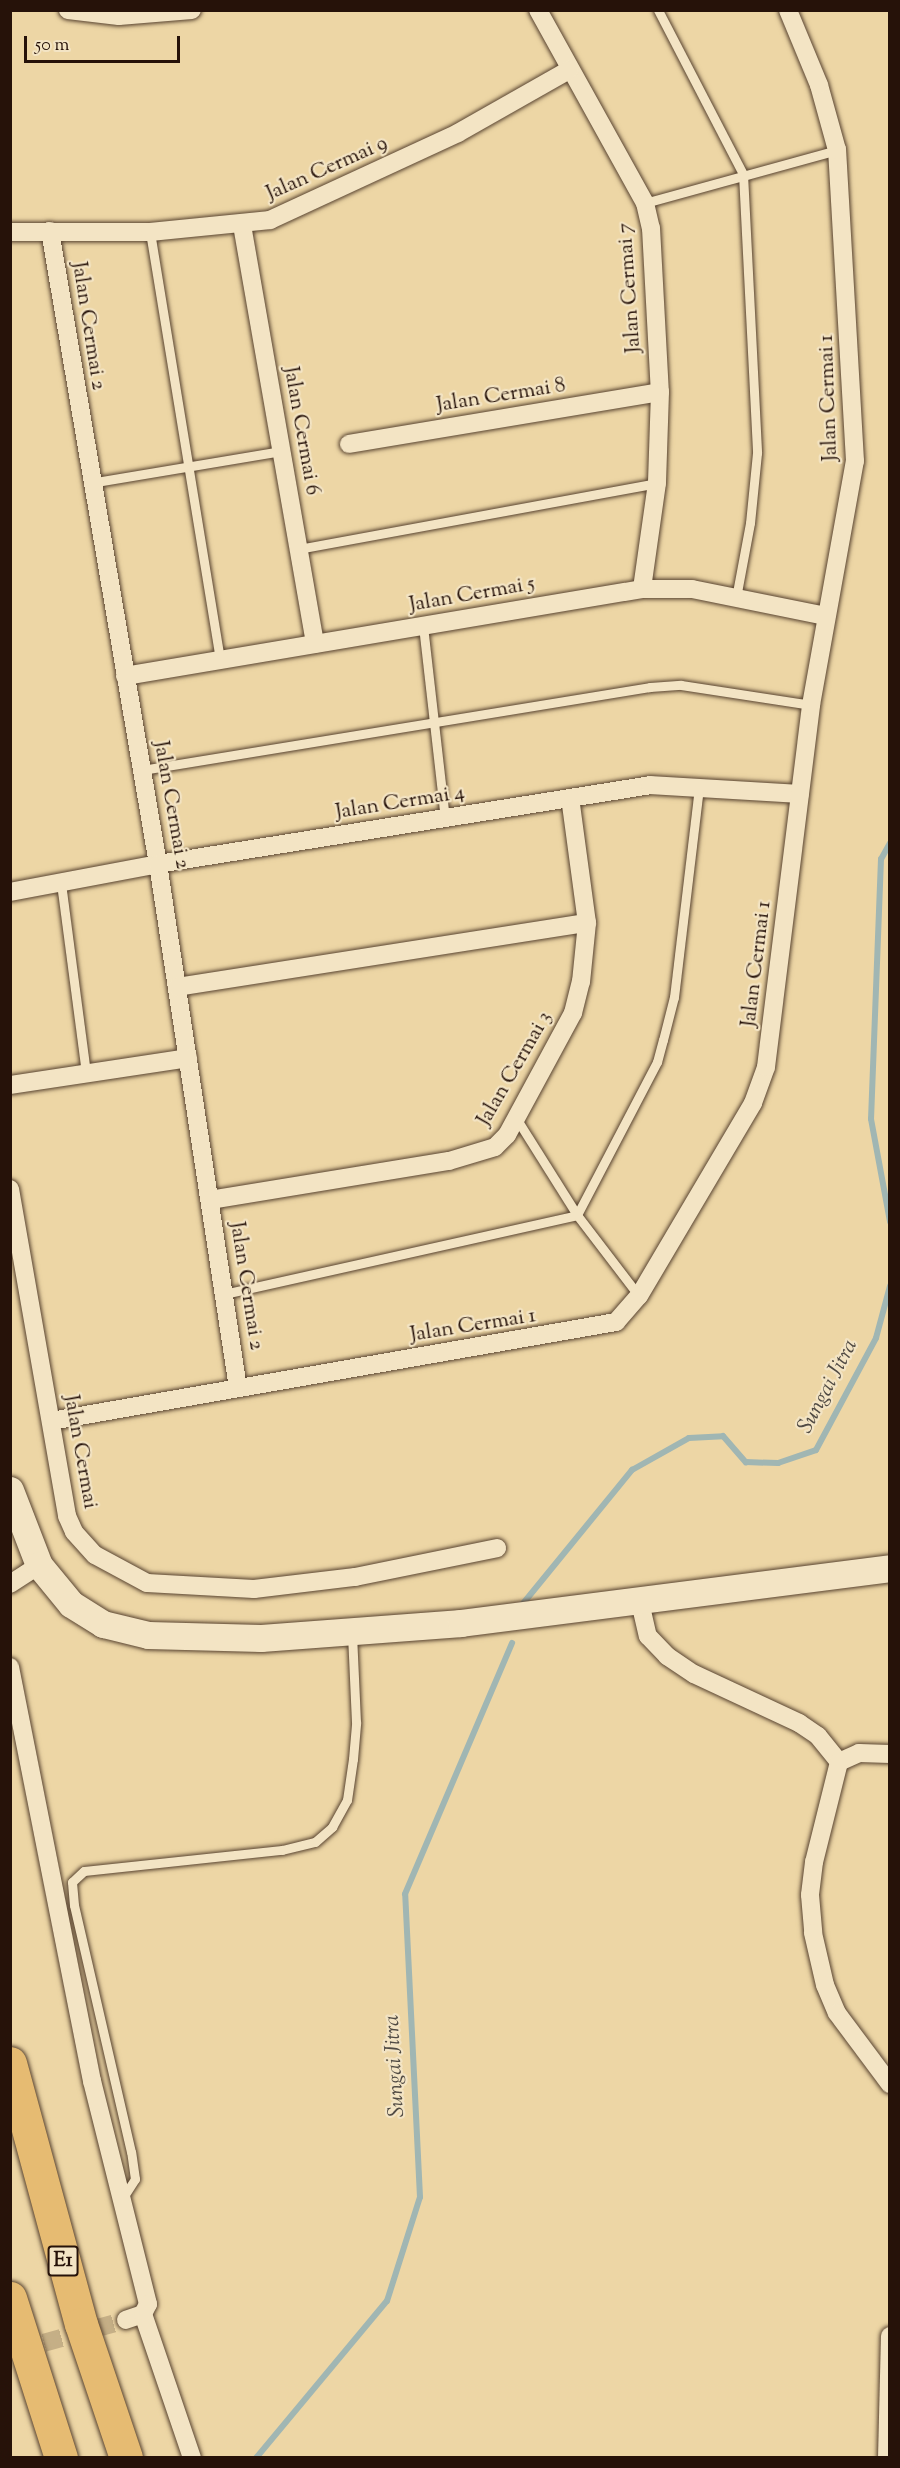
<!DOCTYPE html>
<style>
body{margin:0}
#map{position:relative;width:900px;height:2468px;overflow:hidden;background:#edd6a5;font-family:"Sorts Mill Goudy",serif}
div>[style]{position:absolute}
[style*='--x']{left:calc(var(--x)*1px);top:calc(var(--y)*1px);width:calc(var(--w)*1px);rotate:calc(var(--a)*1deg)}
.stream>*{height:6px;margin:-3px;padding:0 3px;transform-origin:3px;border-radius:3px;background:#a0b6b3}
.street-tunnel>*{height:18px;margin-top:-9px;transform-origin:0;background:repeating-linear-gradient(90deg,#c5af86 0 18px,transparent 0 27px)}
.roads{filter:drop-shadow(0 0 2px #584330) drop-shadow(0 0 2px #584330)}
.lane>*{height:9px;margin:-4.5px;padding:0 4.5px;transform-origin:4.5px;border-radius:4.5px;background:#f3e4c4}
.street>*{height:18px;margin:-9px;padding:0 9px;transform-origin:9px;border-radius:9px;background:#f3e4c4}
.secondary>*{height:27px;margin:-13.5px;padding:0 13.5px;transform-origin:13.5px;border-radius:13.5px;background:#f3e4c4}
.highway>*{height:33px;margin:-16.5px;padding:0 16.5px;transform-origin:16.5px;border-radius:16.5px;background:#e6bb72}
span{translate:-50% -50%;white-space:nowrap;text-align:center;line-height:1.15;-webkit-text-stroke:4.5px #f3e4c4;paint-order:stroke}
.shield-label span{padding:2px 4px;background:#f3e4c4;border:2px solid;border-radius:4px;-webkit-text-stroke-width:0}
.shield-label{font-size:20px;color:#261209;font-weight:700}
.street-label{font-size:21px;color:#261209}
.water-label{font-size:22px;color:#514b44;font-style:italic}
.frame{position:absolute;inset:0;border:12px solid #261209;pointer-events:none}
.scale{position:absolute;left:24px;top:36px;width:156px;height:27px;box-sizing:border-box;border:3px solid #261209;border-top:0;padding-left:8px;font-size:18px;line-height:21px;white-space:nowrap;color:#261209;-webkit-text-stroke:4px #f3e4c4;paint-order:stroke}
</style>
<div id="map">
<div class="stream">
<i style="--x:890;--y:843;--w:18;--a:119"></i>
<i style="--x:881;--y:859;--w:260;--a:92.2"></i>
<i style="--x:871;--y:1119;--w:105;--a:79.5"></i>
<i style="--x:521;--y:1606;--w:176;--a:-50.8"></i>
<i style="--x:632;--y:1470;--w:65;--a:-29.3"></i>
<i style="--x:689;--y:1438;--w:34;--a:-3"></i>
<i style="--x:723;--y:1436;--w:35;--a:49"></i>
<i style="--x:746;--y:1462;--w:32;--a:2"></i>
<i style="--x:778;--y:1463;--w:40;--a:-18.9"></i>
<i style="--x:816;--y:1450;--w:127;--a:-61.8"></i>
<i style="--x:876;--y:1338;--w:54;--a:-74.9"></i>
<i style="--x:256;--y:2458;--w:204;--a:-50.2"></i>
<i style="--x:387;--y:2301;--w:109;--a:-72.4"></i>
<i style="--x:420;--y:2197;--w:303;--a:-92.8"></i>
<i style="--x:405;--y:1894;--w:273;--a:-66.9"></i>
</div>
<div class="street-tunnel">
<i style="--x:18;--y:2350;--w:112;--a:-15.5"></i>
</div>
<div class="roads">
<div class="lane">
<i style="--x:658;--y:10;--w:185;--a:62.6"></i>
<i style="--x:743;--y:174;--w:279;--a:87.1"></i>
<i style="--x:757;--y:453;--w:70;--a:95.7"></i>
<i style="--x:750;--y:523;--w:76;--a:100.6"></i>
<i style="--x:645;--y:203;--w:199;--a:-15.4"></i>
<i style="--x:150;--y:232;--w:434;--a:80.7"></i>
<i style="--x:90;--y:483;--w:194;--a:-9.5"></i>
<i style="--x:298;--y:549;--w:365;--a:-10.4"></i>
<i style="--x:423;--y:626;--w:194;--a:83.5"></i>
<i style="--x:142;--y:770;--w:515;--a:-9.28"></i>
<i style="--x:650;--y:687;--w:31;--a:-4"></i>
<i style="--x:681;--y:685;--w:132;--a:8.7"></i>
<i style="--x:61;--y:883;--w:193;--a:82.5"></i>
<i style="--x:516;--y:1118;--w:115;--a:57.8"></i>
<i style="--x:577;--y:1215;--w:102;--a:52.6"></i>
<i style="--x:224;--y:1294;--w:362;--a:-12.6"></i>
<i style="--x:577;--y:1215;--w:173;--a:-62.4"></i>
<i style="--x:657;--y:1062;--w:23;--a:-75"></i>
<i style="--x:663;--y:1040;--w:44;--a:-75.7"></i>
<i style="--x:674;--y:997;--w:212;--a:-83.2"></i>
<i style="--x:122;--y:2199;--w:24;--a:-57"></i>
<i style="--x:135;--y:2179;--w:27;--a:-98"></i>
<i style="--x:131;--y:2152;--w:253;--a:-103"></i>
<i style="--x:74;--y:1905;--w:23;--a:-95"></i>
<i style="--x:72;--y:1882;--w:16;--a:-43"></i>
<i style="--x:84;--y:1871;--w:199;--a:-6.1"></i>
<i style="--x:282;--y:1850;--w:34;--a:-14"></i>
<i style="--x:315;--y:1842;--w:23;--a:-41"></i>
<i style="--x:332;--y:1827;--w:31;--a:-61"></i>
<i style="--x:347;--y:1800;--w:41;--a:-81.7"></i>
<i style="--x:353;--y:1759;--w:37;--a:-85"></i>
<i style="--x:356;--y:1722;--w:89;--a:-92.6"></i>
</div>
<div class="street">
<i style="--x:68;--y:10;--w:51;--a:6.7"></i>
<i style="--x:119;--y:16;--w:73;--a:-4.7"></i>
<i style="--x:538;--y:10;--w:221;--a:61"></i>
<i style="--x:645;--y:203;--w:26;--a:77"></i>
<i style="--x:651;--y:228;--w:164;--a:86.9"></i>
<i style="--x:660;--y:392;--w:91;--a:91.9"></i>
<i style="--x:657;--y:483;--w:107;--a:98.1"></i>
<i style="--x:242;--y:225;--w:425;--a:80.1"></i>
<i style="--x:50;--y:231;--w:642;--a:80.32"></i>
<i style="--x:158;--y:864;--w:530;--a:81.32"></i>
<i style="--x:10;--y:232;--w:140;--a:0"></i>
<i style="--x:150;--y:232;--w:121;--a:-5.7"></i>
<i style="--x:270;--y:220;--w:207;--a:-24.8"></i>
<i style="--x:458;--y:133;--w:128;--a:-29.6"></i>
<i style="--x:349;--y:444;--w:315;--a:-9.5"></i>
<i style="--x:125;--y:676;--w:524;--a:-9.55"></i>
<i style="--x:642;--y:589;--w:50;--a:0"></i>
<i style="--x:692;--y:589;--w:137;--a:11.4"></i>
<i style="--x:10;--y:892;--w:151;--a:-10.7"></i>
<i style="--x:158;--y:864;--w:498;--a:-9.1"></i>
<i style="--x:650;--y:785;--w:150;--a:3.4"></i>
<i style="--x:177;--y:987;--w:415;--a:-8.9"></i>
<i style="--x:10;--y:1085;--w:180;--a:-8.6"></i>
<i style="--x:10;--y:1189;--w:332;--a:80.1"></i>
<i style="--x:67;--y:1516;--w:17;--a:66"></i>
<i style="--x:74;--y:1532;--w:31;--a:48"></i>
<i style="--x:95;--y:1555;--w:59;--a:28.3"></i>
<i style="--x:147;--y:1583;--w:107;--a:3.2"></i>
<i style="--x:254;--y:1589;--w:102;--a:-6.8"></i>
<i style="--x:355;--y:1577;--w:145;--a:-11.5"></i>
<i style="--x:210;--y:1200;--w:242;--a:-9.3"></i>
<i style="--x:449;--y:1161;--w:48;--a:-16.9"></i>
<i style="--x:495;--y:1147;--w:17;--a:-45"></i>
<i style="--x:507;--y:1135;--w:139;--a:-61.6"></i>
<i style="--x:573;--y:1013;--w:32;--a:-76"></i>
<i style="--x:581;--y:982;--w:59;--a:-84.2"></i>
<i style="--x:587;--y:923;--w:126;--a:-97.7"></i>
<i style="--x:51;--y:1421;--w:574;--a:-9.94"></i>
<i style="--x:616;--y:1322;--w:35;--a:-49"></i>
<i style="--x:639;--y:1296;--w:224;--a:-59.4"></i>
<i style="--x:753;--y:1103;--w:38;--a:-70"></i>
<i style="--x:766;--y:1067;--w:365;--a:-82.9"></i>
<i style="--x:811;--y:705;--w:248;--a:-79.8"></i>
<i style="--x:855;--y:461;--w:312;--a:-93.3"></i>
<i style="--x:837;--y:150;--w:67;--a:-105.5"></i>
<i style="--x:819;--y:85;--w:81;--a:-112.5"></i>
<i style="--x:10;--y:1584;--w:35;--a:-33"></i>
<i style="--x:639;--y:1598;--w:39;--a:77"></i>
<i style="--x:648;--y:1636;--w:28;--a:46"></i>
<i style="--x:667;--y:1656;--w:32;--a:34"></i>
<i style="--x:694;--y:1674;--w:116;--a:25"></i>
<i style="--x:799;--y:1723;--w:23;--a:34"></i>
<i style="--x:818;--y:1736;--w:33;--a:51"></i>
<i style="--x:839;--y:1762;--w:103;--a:104"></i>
<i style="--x:814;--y:1862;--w:33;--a:97"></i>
<i style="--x:810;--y:1895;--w:38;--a:85"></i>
<i style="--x:813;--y:1933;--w:53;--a:77"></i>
<i style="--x:825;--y:1985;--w:30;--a:67"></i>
<i style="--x:837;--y:2013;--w:89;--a:53.3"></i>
<i style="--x:10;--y:1667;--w:422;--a:78.8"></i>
<i style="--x:92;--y:2081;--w:230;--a:75.9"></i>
<i style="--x:148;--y:2304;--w:11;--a:117"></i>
<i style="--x:143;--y:2314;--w:18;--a:161"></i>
<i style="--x:839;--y:1762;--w:22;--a:-24"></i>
<i style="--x:859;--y:1753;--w:31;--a:2"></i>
<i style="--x:143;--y:2314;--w:152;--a:71.2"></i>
<i style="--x:887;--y:2458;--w:122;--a:-88.6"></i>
</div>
<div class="secondary">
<i style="--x:10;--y:1490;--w:80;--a:68.9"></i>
<i style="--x:39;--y:1565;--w:50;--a:50.6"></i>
<i style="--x:71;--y:1604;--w:38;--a:32"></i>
<i style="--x:103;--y:1624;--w:46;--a:13.7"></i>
<i style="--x:148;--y:1635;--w:113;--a:1.5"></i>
<i style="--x:261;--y:1638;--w:201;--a:-4.3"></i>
<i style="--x:461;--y:1623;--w:433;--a:-7.3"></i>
</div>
<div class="highway">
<i style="--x:10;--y:2063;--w:270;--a:74.8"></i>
<i style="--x:81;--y:2324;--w:141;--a:71.4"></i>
<i style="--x:10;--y:2298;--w:168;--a:72.3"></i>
</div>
</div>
<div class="shield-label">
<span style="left:63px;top:2261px">E1</span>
</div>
<div class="street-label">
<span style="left:327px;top:169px;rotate:-24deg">Jalan Cermai 9</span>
<span style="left:630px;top:288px;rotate:-94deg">Jalan Cermai 7</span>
<span style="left:88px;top:326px;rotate:81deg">Jalan Cermai 2</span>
<span style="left:501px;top:396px;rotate:-9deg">Jalan Cermai 8</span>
<span style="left:829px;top:398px;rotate:-92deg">Jalan Cermai 1</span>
<span style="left:301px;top:431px;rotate:80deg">Jalan Cermai 6</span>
<span style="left:472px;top:595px;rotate:-10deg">Jalan Cermai 5</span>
<span style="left:400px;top:803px;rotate:-9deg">Jalan Cermai 4</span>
<span style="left:171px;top:805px;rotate:80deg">Jalan Cermai 2</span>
<span style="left:757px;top:964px;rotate:-83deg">Jalan Cermai 1</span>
<span style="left:515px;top:1069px;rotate:-60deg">Jalan Cermai 3</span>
<span style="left:246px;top:1286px;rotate:81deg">Jalan Cermai 2</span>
<span style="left:473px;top:1326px;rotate:-9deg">Jalan Cermai 1</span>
<span style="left:80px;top:1452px;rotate:80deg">Jalan Cermai</span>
</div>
<div class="water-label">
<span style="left:829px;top:1387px;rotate:-62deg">Sungai Jitra</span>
<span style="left:396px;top:2066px;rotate:-93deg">Sungai Jitra</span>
</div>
<div class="frame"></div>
<div class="scale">50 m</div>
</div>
